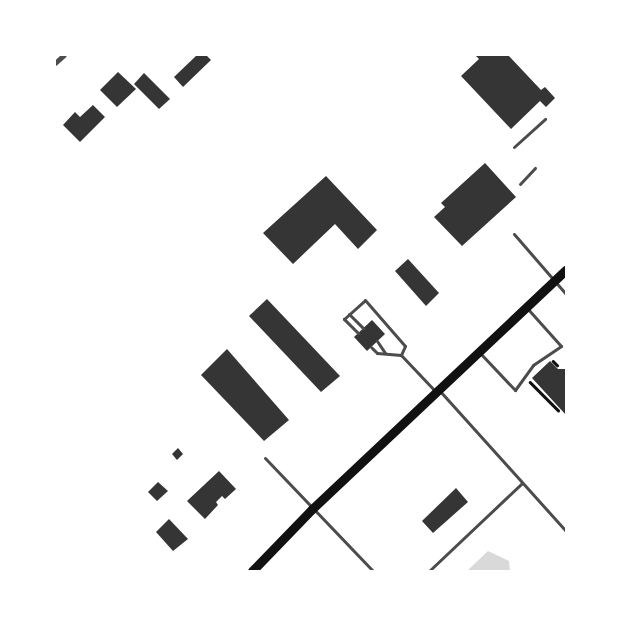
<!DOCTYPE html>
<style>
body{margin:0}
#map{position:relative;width:621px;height:626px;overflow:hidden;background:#fff;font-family:Rubik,sans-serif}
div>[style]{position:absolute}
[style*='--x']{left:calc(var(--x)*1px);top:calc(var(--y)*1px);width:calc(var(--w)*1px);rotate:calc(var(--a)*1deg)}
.water>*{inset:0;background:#d9d9d9}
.building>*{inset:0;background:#353535}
.path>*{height:2.5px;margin:-1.25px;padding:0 1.25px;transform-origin:1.25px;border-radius:1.25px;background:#111}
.service>*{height:3px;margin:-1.5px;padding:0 1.5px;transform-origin:1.5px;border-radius:1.5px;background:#4c4c4c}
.minor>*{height:5px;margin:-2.5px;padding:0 2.5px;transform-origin:2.5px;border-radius:2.5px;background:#4c4c4c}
.secondary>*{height:9px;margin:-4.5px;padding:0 4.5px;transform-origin:4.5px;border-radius:4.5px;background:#111}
span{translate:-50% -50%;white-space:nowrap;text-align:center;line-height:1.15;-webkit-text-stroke:4px #fff;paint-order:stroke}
.frame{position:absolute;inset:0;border:56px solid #fff;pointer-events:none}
</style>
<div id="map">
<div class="water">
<i style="clip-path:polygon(488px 551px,509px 561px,510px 571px,467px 571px)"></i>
</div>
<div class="building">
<i style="clip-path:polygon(197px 55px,206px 55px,211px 60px,183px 87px,174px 77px)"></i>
<i style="clip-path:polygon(475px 55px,508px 55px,541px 90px,545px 87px,555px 98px,546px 107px,540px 101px,511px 129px,461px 76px,479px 59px)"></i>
<i style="clip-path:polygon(118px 72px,136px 89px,117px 107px,100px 90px)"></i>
<i style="clip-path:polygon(144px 73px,170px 99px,159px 109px,134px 84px)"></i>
<i style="clip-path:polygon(93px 105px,105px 117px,80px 142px,63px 125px,75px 112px,80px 117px)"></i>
<i style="clip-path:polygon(485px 163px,516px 197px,462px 246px,434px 217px,445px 207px,441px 203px)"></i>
<i style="clip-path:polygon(326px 176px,377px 230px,358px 249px,335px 224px,293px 264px,263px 233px)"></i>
<i style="clip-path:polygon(408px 259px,439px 293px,426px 306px,395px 271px)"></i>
<i style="clip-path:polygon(267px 299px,340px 376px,321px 392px,249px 316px)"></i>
<i style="clip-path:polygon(372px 320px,385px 334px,367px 351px,354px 337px)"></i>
<i style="clip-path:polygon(227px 349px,289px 420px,264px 441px,201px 375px)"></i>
<i style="clip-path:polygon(550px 361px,558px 369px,566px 369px,566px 415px,532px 378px)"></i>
<i style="clip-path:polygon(178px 448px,183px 454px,177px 460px,172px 454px)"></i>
<i style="clip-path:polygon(219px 471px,236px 489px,225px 499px,222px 496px,216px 502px,218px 505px,205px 519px,187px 501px)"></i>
<i style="clip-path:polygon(158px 482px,168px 491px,157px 501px,148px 492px)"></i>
<i style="clip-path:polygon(456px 488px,468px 502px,433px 533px,422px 521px)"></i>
<i style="clip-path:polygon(169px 519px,188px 539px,173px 551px,156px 532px)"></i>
</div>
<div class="path">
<i style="--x:553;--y:361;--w:6;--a:45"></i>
<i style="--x:530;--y:382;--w:40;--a:45"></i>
</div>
<div class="service">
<i style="--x:514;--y:147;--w:42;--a:-42.1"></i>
<i style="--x:520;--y:184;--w:22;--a:-47"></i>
<i style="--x:514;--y:234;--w:79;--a:49.1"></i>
<i style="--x:349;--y:314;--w:20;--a:45"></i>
<i style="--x:358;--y:333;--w:20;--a:-135"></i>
<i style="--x:344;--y:319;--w:28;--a:-42"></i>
<i style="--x:365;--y:300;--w:61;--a:49"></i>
<i style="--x:405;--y:346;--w:10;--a:114"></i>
<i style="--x:401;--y:355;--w:24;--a:-175"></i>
<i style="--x:377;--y:353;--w:8;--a:-135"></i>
<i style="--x:377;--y:341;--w:14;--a:56"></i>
<i style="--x:480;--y:353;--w:51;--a:46.6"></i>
<i style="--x:515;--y:390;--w:31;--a:-54"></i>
<i style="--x:533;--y:365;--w:34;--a:-34"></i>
<i style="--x:561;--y:346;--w:51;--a:-131.8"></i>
<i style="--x:401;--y:355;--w:51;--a:46.6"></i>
<i style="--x:439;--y:390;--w:190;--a:48"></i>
<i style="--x:265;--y:458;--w:156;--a:46.3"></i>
<i style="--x:429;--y:571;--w:128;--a:-43.4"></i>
</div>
<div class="minor">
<i style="--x:55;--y:63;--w:12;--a:-42"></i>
</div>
<div class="secondary">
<i style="--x:252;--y:571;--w:86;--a:-45.9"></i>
<i style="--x:312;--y:509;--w:349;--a:-43.3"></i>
</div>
<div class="frame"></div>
</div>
